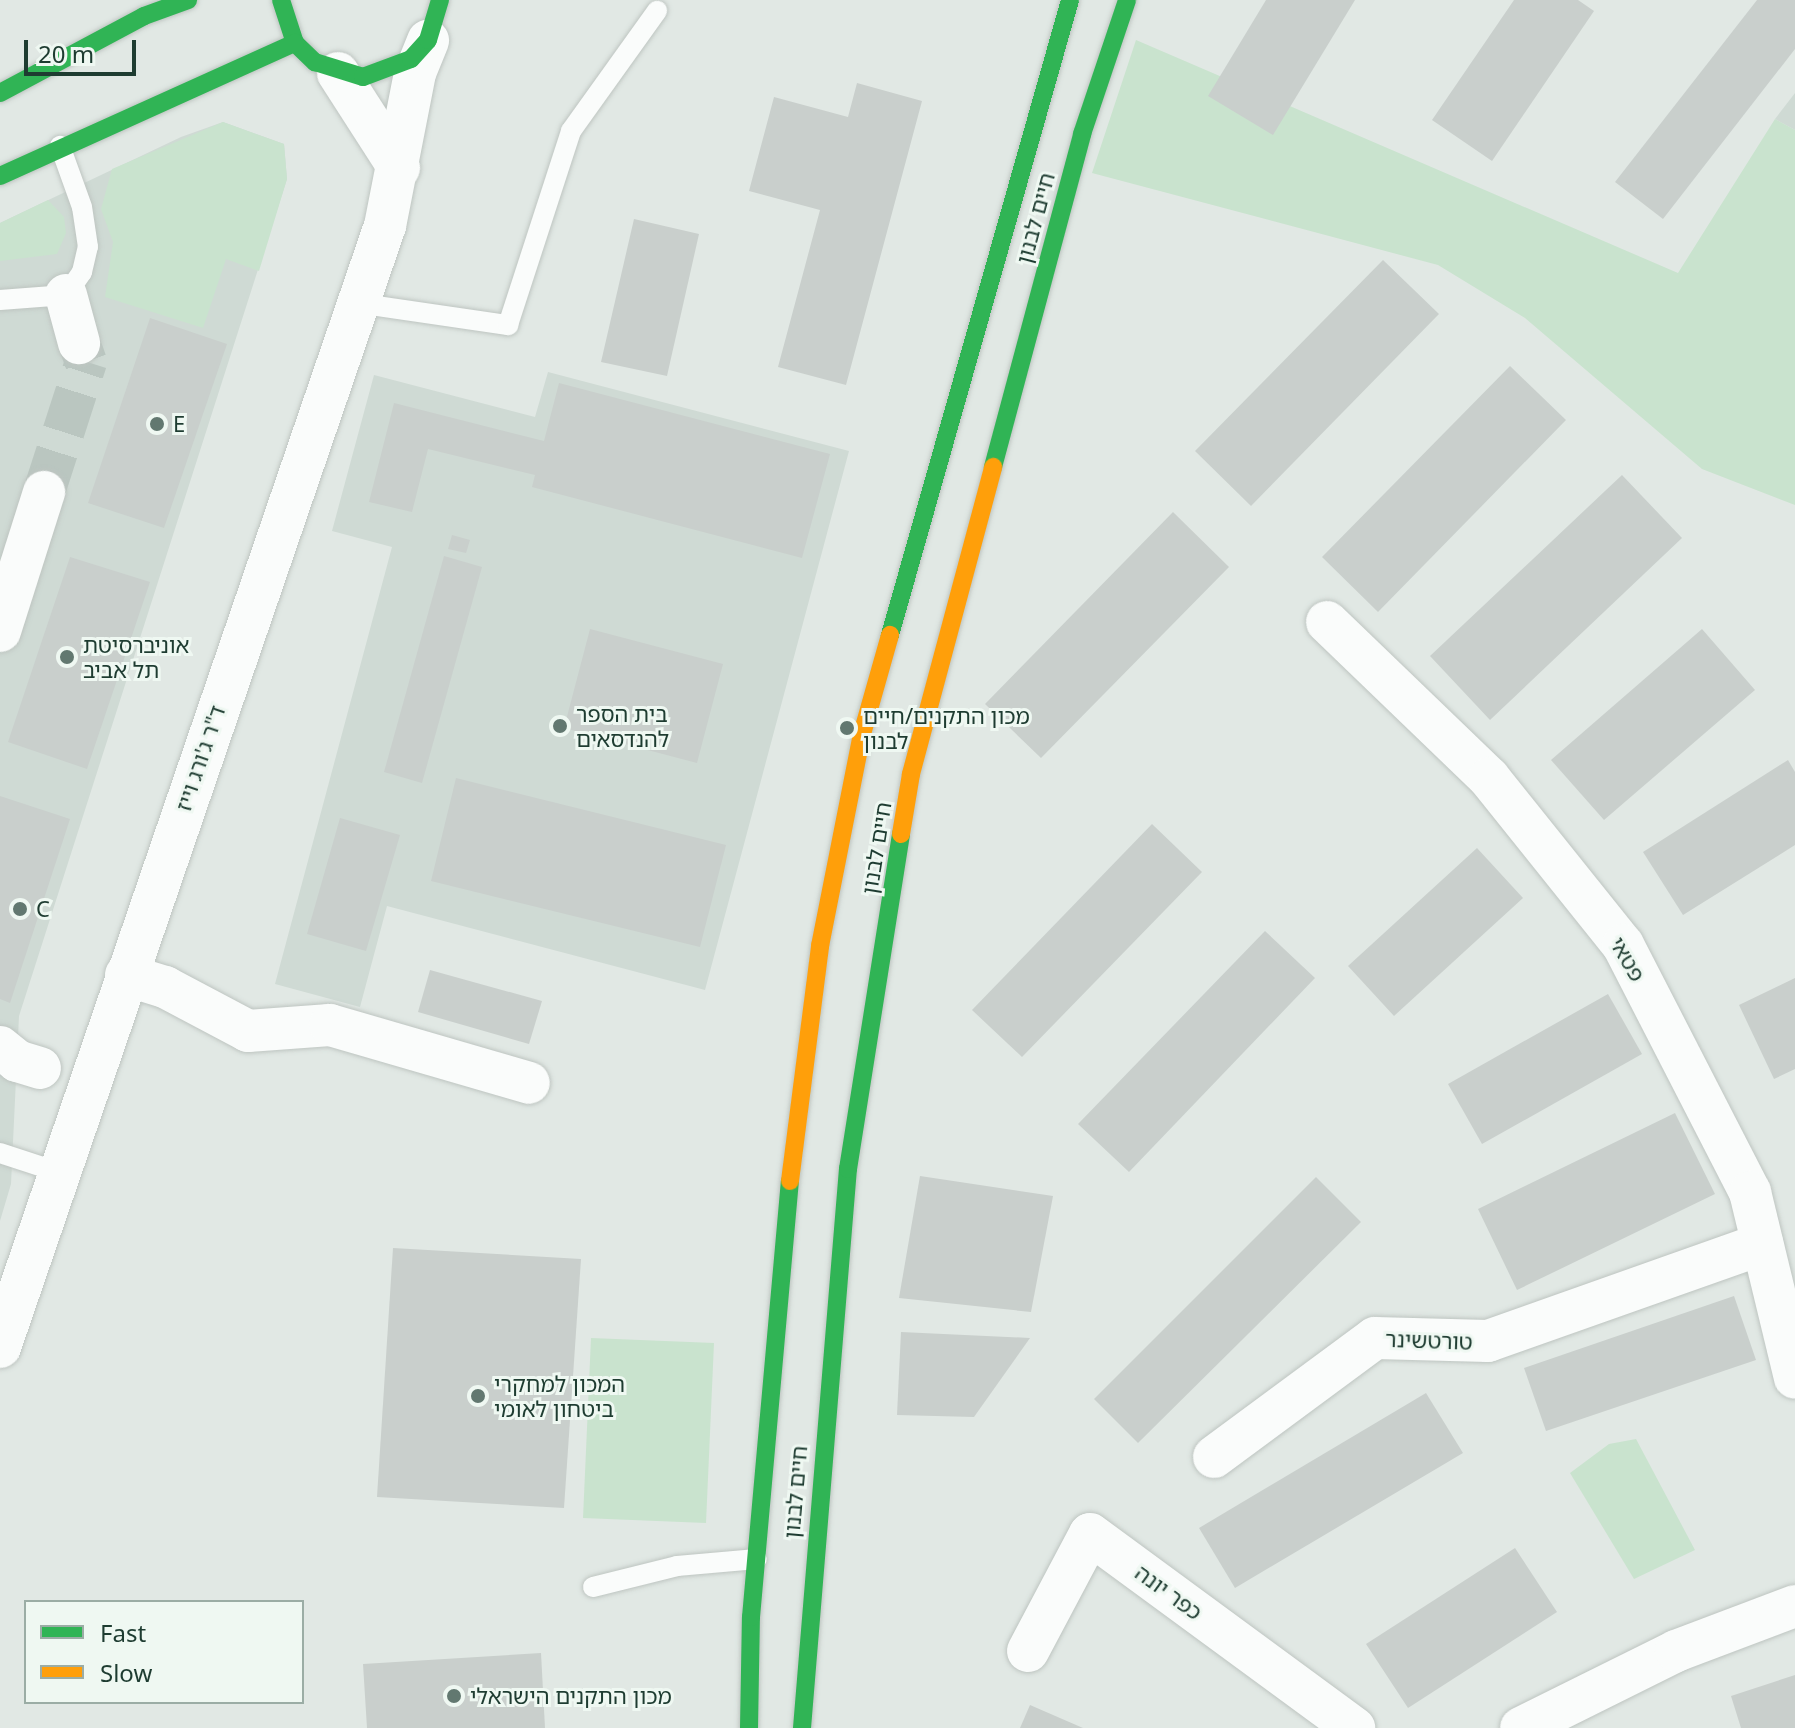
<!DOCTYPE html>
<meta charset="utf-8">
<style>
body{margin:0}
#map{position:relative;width:1795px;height:1728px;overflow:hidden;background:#e1e8e4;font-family:"Noto Sans","Noto Sans Hebrew",sans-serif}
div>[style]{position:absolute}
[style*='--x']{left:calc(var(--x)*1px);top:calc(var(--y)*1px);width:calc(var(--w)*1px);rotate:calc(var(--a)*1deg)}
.built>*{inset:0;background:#cfdad4}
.green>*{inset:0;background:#c9e3ce}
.building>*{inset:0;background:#c9cfcc}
.street-tunnel>*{height:42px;margin-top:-21px;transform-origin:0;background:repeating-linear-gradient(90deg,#bac6c0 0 42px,transparent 0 63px)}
.roads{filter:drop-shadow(0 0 2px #bec5c1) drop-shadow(0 0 2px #bec5c1)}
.lane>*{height:20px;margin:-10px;padding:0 10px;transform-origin:10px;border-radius:10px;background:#fafcfb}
.street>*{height:42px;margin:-21px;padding:0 21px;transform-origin:21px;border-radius:21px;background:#fafcfb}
.fast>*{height:18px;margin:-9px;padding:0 9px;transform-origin:9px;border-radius:9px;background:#30b455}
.slow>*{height:18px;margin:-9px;padding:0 9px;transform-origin:9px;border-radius:9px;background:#ff9f0a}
.dots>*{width:22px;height:22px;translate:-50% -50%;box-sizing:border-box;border:4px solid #eff8f2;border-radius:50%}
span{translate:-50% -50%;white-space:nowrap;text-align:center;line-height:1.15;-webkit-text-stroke:6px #eff8f2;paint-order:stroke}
.street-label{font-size:22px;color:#1e3c31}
.poi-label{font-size:22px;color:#1e3c31}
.left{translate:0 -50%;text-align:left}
.legend{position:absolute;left:24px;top:1600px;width:280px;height:104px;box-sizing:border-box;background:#eff8f2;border:2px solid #9bada5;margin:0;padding:10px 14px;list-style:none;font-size:24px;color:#1e3c31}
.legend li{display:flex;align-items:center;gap:16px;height:40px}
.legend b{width:40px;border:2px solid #9bada5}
.scale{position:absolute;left:24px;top:40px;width:112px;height:36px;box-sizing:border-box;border:4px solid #1e3c31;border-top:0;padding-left:10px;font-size:24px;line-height:28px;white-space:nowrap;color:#1e3c31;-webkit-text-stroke:6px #eff8f2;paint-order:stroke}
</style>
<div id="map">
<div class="built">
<i style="clip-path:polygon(1795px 93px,1795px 130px,1775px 119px)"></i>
<i style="clip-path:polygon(223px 122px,284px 144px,287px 179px,19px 1016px,11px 1184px,0 1221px,0 223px,181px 137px)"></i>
<i style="clip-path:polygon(548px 372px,849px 451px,705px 990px,387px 906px,360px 1007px,275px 984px,392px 547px,332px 531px,374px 375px,535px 417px)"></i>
</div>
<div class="green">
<i style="clip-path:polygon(1136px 40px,1678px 273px,1775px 119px,1795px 130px,1795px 505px,1702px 469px,1525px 318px,1438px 265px,1092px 173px)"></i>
<i style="clip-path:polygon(223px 122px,284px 144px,287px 179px,259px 271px,226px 259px,203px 328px,105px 297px,113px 242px,101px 209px,112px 169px)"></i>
<i style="clip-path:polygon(48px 200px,64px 217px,66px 233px,57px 254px,0 261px,0 223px)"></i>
<i style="clip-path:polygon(591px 1338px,714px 1343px,706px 1523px,583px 1518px)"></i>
<i style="clip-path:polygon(1636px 1439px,1695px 1550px,1634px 1579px,1570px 1473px,1609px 1444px)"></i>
</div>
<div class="building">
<i style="clip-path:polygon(1266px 0,1355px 0,1273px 135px,1208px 96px)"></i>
<i style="clip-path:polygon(1514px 0,1578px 0,1594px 11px,1492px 161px,1432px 120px)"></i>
<i style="clip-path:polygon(1757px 0,1795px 0,1795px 49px,1663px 219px,1615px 182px)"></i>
<i style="clip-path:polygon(857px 83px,922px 101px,846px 385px,778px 367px,820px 210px,749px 191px,774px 97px,848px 117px)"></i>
<i style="clip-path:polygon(634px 219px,699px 234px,667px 376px,601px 362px)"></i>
<i style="clip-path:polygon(1383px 260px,1439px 314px,1251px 506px,1195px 451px)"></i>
<i style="clip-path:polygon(150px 318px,227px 344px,164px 528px,88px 503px)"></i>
<i style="clip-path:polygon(1510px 366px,1566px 420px,1378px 612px,1322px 557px)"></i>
<i style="clip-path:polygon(559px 383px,830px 454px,802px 558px,532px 487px,535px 475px,428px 449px,412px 512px,369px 502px,394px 403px,544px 441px)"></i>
<i style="clip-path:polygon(1622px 475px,1682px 538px,1490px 720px,1430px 656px)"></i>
<i style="clip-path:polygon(1173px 512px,1229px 567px,1041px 758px,985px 704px)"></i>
<i style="clip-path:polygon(452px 535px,470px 540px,466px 553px,448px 549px)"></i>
<i style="clip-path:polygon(444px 556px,482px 567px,422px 783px,384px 772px)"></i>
<i style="clip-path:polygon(70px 557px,150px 582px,87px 769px,8px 742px)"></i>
<i style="clip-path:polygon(590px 629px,723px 664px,697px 763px,564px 728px)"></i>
<i style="clip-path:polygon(1702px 629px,1755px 690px,1604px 820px,1551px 760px)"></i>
<i style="clip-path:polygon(1788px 760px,1795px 772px,1795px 845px,1683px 915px,1643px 852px)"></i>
<i style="clip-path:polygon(456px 778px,726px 845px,700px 947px,431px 881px)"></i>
<i style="clip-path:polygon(0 796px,70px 819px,10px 1003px,0 999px)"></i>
<i style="clip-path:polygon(340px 818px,400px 835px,366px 951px,307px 934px)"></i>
<i style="clip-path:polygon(1152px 824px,1202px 872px,1022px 1057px,972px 1010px)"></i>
<i style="clip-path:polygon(1477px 848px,1523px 898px,1394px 1016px,1348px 966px)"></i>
<i style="clip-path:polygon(1265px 931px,1315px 978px,1129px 1172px,1078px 1124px)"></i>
<i style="clip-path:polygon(430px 970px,542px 1001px,529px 1044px,418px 1012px)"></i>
<i style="clip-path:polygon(1795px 978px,1795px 1069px,1774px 1079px,1739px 1005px)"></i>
<i style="clip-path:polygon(1608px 994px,1642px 1054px,1482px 1144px,1448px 1084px)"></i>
<i style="clip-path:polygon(1675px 1113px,1715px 1194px,1517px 1290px,1478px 1209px)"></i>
<i style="clip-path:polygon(920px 1176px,1053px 1196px,1031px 1312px,899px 1298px)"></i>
<i style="clip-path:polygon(1316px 1177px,1361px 1222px,1138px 1443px,1094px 1399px)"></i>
<i style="clip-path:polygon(393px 1248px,581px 1259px,564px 1508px,377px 1497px)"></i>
<i style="clip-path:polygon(1734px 1296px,1756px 1360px,1546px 1431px,1524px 1368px)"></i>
<i style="clip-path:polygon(901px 1332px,1030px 1338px,974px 1417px,897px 1415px)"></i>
<i style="clip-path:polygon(1426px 1393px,1463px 1453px,1235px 1588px,1199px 1528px)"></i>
<i style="clip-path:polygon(1515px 1548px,1557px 1612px,1408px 1708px,1366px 1644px)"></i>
<i style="clip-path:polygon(541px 1653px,545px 1728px,367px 1728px,363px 1664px)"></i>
<i style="clip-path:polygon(1795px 1675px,1795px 1728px,1741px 1728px,1731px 1696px)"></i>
<i style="clip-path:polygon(1030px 1705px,1083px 1728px,1020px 1728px)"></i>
</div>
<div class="street-tunnel">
<i style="--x:44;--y:492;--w:137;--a:-72.1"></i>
<i style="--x:86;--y:362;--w:20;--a:-110"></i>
</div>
<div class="roads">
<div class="lane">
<i style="--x:0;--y:300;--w:66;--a:-4.3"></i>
<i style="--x:66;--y:295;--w:28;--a:-55"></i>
<i style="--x:82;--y:272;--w:26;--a:-77"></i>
<i style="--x:88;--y:247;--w:40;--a:-98.5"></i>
<i style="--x:82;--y:207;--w:65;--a:-109.8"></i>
<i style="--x:357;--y:303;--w:153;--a:8.3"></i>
<i style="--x:508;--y:325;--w:204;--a:-72"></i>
<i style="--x:571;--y:131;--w:148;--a:-54.4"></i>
<i style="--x:0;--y:1153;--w:61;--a:18.1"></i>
<i style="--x:593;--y:1587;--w:87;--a:-14"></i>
<i style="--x:677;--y:1566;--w:80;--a:-5"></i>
</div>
<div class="street">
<i style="--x:338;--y:73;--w:113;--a:57.3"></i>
<i style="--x:66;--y:295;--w:50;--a:74.8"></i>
<i style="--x:1327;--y:622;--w:225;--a:43.9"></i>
<i style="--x:1489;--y:778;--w:214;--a:51.3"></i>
<i style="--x:1623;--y:945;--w:278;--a:62.8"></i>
<i style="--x:1750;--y:1192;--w:191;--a:76.4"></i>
<i style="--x:0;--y:631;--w:146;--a:-72.4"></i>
<i style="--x:126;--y:975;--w:41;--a:17.1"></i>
<i style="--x:165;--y:987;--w:94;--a:27.9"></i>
<i style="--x:248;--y:1031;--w:82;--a:-4.2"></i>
<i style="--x:330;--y:1025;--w:207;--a:16.2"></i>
<i style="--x:0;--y:1047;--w:22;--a:39"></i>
<i style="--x:17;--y:1061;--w:24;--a:17"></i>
<i style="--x:0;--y:1347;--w:1185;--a:-71.05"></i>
<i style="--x:385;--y:226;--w:156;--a:-78.9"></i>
<i style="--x:415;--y:73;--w:35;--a:-68"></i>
<i style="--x:1214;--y:1457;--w:200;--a:-36.5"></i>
<i style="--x:1375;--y:1338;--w:113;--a:1.5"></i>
<i style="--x:1488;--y:1341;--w:291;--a:-19.5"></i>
<i style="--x:1028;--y:1651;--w:132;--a:-62.1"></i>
<i style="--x:1090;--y:1534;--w:328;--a:36.3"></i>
<i style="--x:1521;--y:1728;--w:173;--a:-26.4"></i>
<i style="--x:1676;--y:1651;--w:127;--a:-20.7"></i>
</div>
<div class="fast">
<i style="--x:281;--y:0;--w:45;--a:72"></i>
<i style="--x:295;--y:43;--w:28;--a:44"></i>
<i style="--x:315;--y:62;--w:50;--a:17.4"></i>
<i style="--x:363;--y:77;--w:51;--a:-20.6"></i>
<i style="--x:411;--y:59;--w:25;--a:-48"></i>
<i style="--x:428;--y:40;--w:42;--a:-73.3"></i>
<i style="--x:0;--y:93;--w:163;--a:-28.1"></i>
<i style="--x:144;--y:16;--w:47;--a:-20"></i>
<i style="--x:0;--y:176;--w:324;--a:-24.3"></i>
<i style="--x:993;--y:467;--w:345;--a:-75"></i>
<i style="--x:1082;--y:134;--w:141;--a:-71.4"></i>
<i style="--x:890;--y:635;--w:660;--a:-74.17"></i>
<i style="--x:749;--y:1728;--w:111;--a:-89"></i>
<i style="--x:751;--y:1617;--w:438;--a:-84.9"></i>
<i style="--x:802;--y:1728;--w:561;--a:-85.3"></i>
<i style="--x:848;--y:1169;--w:339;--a:-81"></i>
</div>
<div class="slow">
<i style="--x:901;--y:834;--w:61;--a:-80.5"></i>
<i style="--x:911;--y:774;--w:318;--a:-75"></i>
<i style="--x:790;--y:1181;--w:237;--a:-82.7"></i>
<i style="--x:820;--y:946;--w:216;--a:-78.8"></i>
<i style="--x:862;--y:734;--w:103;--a:-74.2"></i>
</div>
</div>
<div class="dots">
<i style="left:157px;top:424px;background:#627870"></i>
<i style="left:67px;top:657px;background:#627870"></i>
<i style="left:560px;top:726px;background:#627870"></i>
<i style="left:847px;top:728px;background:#627870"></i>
<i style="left:20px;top:909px;background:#627870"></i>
<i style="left:478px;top:1396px;background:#627870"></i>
<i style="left:454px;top:1696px;background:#627870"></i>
</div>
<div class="street-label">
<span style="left:1035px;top:218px;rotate:-75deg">חיים לבנון</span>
<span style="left:200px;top:758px;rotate:-71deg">ד"ר ג'ורג וייז</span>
<span style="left:876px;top:848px;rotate:-81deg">חיים לבנון</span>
<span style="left:1628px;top:959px;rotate:60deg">פטאי</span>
<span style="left:1429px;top:1340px;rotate:2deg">טורטשינר</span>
<span style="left:795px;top:1492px;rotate:-85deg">חיים לבנון</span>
<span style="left:1169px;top:1592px;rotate:36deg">כפר יונה</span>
</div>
<div class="poi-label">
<span class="left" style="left:173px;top:424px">E</span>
<span class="left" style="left:83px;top:657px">אוניברסיטת<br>תל אביב</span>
<span class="left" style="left:576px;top:726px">בית הספר<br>להנדסאים</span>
<span class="left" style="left:863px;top:728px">מכון התקנים/חיים<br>לבנון</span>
<span class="left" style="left:36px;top:909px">C</span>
<span class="left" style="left:494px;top:1396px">המכון למחקרי<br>ביטחון לאומי</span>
<span class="left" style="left:470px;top:1696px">מכון התקנים הישראלי</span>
</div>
<ul class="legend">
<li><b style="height:10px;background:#30b455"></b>Fast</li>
<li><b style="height:10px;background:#ff9f0a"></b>Slow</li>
</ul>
<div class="scale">20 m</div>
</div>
